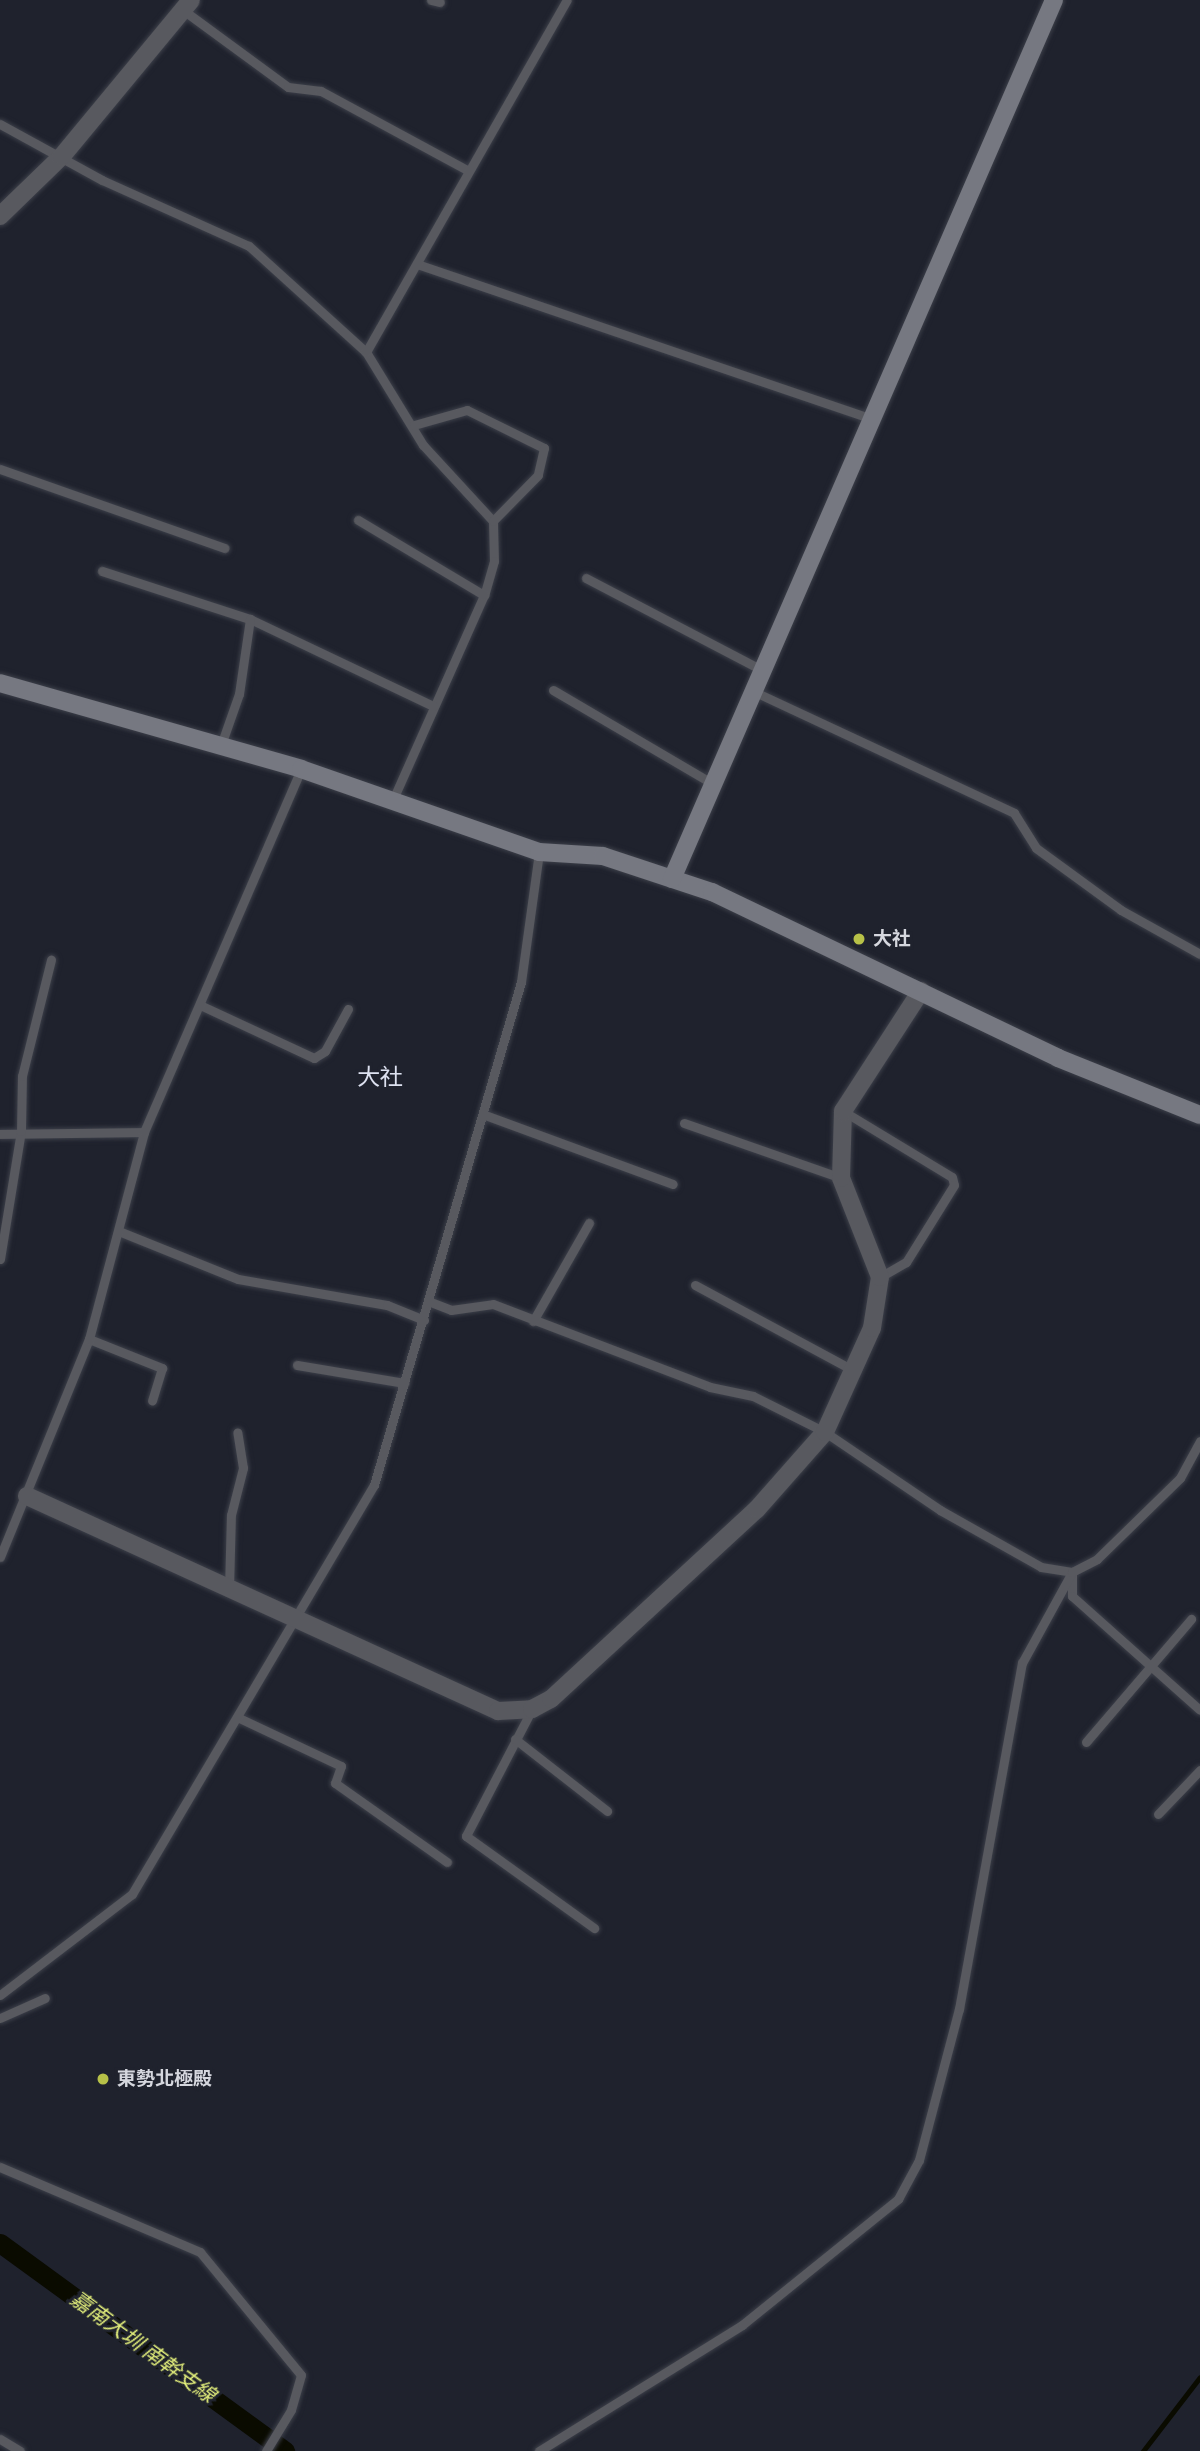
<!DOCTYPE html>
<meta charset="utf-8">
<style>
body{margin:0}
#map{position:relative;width:1200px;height:2451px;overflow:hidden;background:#1f222d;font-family:"Public Sans","Noto Sans TC",sans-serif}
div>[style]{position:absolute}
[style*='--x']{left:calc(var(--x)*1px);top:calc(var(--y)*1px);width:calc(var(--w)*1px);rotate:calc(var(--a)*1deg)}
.stream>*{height:5px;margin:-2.5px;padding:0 2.5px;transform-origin:2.5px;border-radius:2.5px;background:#0a0b00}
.canal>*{height:19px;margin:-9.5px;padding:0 9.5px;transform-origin:9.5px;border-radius:9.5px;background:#0a0b00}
.roads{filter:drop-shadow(0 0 2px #3c3f49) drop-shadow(0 0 2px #3c3f49)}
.lane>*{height:9px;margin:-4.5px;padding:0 4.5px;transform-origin:4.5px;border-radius:4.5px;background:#58595f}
.street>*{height:18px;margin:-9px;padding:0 9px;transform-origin:9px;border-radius:9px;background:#58595f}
.secondary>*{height:18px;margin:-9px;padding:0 9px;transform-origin:9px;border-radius:9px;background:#767881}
.dots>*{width:19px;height:19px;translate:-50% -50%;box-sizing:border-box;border:4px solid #1f222d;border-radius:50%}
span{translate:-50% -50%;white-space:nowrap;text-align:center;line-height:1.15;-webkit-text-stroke:6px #1f222d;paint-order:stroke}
.poi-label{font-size:19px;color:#d5d7de;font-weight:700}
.left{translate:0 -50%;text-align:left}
.water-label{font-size:21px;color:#e3ef7b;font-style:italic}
.quarter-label{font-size:23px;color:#dde1f0}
</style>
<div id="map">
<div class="stream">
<i style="--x:1143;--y:2451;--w:93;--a:-52.4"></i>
</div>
<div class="canal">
<i style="--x:0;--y:2243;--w:353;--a:36.1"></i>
</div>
<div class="roads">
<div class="lane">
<i style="--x:431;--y:0;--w:9;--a:13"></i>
<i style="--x:183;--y:10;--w:130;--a:36.3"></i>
<i style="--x:288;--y:87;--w:33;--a:7"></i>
<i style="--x:321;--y:91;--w:166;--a:28.4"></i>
<i style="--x:0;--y:124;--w:116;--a:28.8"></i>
<i style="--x:102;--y:180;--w:161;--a:24.2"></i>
<i style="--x:249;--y:246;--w:158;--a:42.2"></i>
<i style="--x:366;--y:352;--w:109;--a:58.5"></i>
<i style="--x:423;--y:445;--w:103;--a:47.4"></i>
<i style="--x:493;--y:521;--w:40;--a:88.6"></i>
<i style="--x:494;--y:561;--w:35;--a:106"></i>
<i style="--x:484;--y:595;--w:223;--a:114"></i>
<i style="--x:417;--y:264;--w:481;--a:18.8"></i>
<i style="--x:366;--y:352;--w:405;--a:-60.3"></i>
<i style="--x:414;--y:425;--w:55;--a:-15.8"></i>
<i style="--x:467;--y:410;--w:86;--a:26.3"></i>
<i style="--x:544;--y:448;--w:28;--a:103"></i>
<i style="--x:538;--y:475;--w:64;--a:134.4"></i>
<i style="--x:0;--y:469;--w:238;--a:19.4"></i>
<i style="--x:358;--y:520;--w:147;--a:30.8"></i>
<i style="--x:102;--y:571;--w:156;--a:18"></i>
<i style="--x:250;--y:619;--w:203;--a:25.4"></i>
<i style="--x:586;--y:578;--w:201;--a:27.6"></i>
<i style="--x:553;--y:690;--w:186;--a:30.4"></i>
<i style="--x:755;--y:692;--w:286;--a:25"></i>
<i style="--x:1014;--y:813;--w:41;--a:57.8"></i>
<i style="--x:1036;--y:848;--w:105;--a:36.1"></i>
<i style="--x:1121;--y:910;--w:90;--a:29.1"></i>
<i style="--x:221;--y:745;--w:54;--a:-70.6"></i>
<i style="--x:239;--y:694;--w:76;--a:-81.7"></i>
<i style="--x:200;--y:1005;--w:126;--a:24.9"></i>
<i style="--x:314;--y:1058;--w:13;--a:-32"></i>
<i style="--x:325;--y:1051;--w:48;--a:-61.3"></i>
<i style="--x:843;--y:1111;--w:127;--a:31.2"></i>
<i style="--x:952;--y:1177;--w:8;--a:76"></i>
<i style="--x:954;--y:1185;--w:91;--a:121.9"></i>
<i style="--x:906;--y:1262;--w:30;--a:150"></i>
<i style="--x:485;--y:1115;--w:200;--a:20.2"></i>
<i style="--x:684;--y:1123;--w:166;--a:19.3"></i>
<i style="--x:0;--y:1134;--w:144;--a:-0.8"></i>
<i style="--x:121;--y:1232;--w:126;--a:21.9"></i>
<i style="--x:238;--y:1279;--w:151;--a:9.9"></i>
<i style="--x:387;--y:1305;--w:40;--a:22"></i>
<i style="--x:0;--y:1259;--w:130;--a:-80.7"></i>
<i style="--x:21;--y:1131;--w:55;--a:-89"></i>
<i style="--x:22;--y:1076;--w:120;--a:-76"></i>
<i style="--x:695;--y:1285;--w:177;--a:28.3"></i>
<i style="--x:428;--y:1301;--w:25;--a:21"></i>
<i style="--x:451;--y:1310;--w:42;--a:-8.1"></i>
<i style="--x:493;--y:1304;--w:232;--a:20.9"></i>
<i style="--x:710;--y:1387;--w:44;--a:11.8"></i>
<i style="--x:753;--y:1396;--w:80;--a:26.6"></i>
<i style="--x:825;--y:1432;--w:139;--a:34.1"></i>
<i style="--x:940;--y:1510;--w:116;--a:29.4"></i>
<i style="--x:1041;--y:1567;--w:31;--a:9"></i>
<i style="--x:1072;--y:1572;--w:24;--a:90"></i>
<i style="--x:1072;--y:1596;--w:171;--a:41.7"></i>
<i style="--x:533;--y:1321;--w:113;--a:-60.3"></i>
<i style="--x:89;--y:1339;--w:79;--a:21.7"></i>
<i style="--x:162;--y:1368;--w:34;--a:107"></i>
<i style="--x:297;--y:1365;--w:109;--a:9.5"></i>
<i style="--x:0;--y:1557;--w:235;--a:-67.8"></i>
<i style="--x:89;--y:1339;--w:214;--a:-75.1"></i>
<i style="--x:144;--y:1132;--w:395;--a:-66.6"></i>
<i style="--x:229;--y:1589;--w:74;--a:-88.5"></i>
<i style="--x:231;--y:1515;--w:49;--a:-75.7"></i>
<i style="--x:243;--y:1468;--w:36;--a:-99"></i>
<i style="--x:532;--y:1709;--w:143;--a:117.5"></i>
<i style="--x:466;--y:1836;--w:158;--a:35.7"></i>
<i style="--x:237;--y:1717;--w:115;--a:25.2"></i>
<i style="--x:341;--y:1766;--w:18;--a:109"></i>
<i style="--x:335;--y:1783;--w:137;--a:35.2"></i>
<i style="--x:515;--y:1739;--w:117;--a:38"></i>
<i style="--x:1086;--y:1742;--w:162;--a:-49.5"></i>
<i style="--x:1158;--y:1814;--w:61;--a:-46.3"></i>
<i style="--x:0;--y:1995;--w:166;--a:-37.4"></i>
<i style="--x:132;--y:1894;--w:475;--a:-59.4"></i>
<i style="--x:374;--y:1485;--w:524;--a:-73.71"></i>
<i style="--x:521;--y:982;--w:131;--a:-82.1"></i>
<i style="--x:0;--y:2018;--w:49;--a:-24"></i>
<i style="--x:0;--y:2167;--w:217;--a:23"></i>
<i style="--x:200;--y:2252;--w:159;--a:50.6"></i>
<i style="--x:301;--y:2375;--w:36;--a:106"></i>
<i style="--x:291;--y:2410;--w:48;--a:121.4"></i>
<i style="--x:0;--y:2439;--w:23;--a:31"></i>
<i style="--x:539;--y:2451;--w:239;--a:-31.8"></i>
<i style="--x:742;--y:2325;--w:201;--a:-38.9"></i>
<i style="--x:898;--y:2199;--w:44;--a:-61.7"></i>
<i style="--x:919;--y:2160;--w:156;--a:-75.2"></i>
<i style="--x:959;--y:2009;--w:352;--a:-79.7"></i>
<i style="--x:1022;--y:1663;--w:104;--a:-61.2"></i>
<i style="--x:1072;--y:1572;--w:28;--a:-27"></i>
<i style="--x:1097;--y:1559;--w:116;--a:-44.3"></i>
<i style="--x:1180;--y:1478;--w:42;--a:-61.6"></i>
</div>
<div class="street">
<i style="--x:0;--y:216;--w:86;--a:-44.1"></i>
<i style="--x:62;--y:156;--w:202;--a:-50.4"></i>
<i style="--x:27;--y:1496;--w:518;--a:24.54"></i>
<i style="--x:498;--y:1711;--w:34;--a:-3"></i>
<i style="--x:532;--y:1709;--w:21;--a:-28"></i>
<i style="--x:551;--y:1699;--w:280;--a:-42.7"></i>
<i style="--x:757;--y:1509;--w:103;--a:-48.6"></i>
<i style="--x:825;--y:1432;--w:114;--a:-65.7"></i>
<i style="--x:872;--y:1328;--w:52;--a:-81.1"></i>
<i style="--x:880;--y:1277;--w:106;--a:-111.5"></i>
<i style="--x:841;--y:1178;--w:67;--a:-88.3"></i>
<i style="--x:843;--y:1111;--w:143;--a:-57"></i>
</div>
<div class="secondary">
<i style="--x:0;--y:683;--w:313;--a:15.9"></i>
<i style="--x:301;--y:769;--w:252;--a:19.2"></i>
<i style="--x:539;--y:852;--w:64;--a:3.6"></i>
<i style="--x:603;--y:856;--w:115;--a:18.3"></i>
<i style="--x:712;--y:892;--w:384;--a:25.6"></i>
<i style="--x:1058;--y:1058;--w:153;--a:21.9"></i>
<i style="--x:672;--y:879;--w:958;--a:-66.51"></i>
</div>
</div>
<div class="dots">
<i style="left:859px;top:939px;background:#b7c148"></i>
<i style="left:103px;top:2079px;background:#b7c148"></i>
</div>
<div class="poi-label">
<span class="left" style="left:873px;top:939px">大社</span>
<span class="left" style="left:117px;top:2079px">東勢北極殿</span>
</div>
<div class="water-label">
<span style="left:143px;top:2347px;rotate:36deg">嘉南大圳 南幹支線</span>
</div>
<div class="quarter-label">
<span style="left:380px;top:1077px">大社</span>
</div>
</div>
